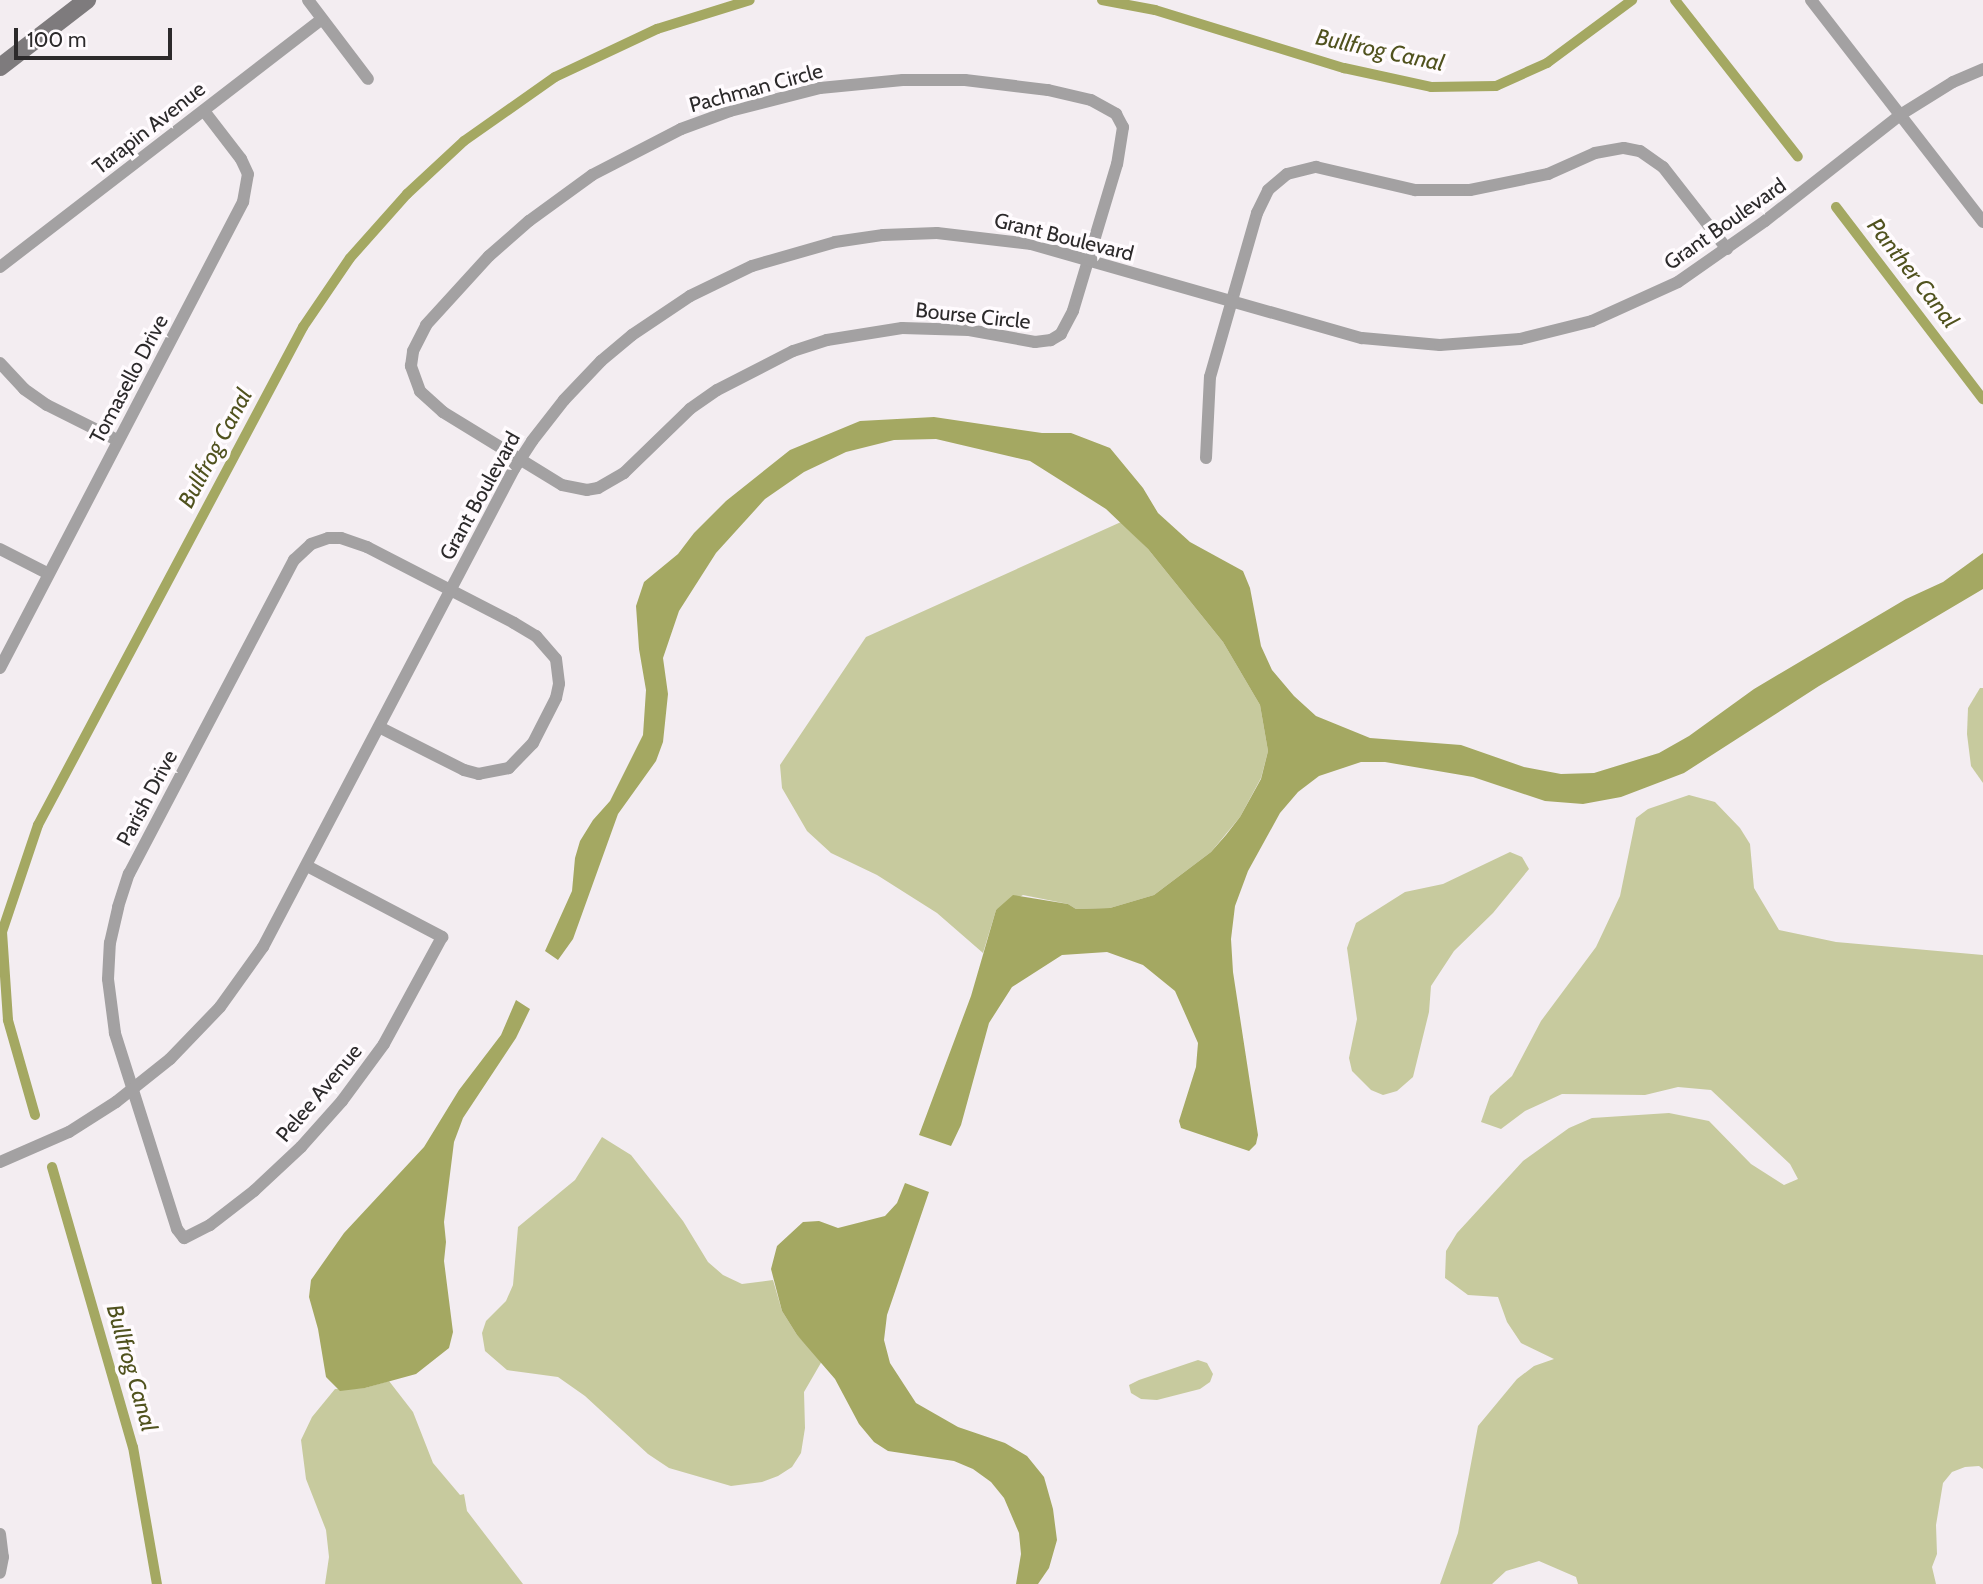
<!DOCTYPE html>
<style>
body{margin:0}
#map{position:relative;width:1983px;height:1584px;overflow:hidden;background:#f3edf1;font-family:Cabin,sans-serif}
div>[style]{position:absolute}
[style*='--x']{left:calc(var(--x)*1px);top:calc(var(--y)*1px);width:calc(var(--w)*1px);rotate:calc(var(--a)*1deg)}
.green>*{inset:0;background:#c7ca9e}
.water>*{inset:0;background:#a4a862}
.canal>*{height:10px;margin:-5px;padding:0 5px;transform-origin:5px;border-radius:5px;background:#a4a862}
.street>*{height:12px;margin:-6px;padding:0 6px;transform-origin:6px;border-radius:6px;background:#a3a1a2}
.secondary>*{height:18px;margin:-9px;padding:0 9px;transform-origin:9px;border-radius:9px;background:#7e7b7d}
span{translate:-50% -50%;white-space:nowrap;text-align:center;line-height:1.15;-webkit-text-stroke:7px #fffbfe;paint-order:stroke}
.street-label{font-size:21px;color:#2c2a2b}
.water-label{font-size:23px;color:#50521e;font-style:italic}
.scale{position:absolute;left:14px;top:28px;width:158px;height:32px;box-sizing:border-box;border:4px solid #2c2a2b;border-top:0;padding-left:9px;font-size:21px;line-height:24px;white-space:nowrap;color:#2c2a2b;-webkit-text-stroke:5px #fffbfe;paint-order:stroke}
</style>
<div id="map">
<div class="green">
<i style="clip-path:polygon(1121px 522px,1148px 549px,1223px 642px,1260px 705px,1268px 751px,1261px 778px,1240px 817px,1211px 852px,1154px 895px,1110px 908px,1076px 909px,1068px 904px,1023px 895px,996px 910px,983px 953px,937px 913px,877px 875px,831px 853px,807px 831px,782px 788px,780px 765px,866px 637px)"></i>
<i style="clip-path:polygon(1980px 688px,1983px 688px,1983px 783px,1971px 766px,1967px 734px,1968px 708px)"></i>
<i style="clip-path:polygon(1689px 795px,1715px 802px,1740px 828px,1750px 844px,1754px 888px,1779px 930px,1836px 942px,1983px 955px,1983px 1469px,1979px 1466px,1965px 1467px,1952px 1472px,1943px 1483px,1936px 1525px,1937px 1554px,1932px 1567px,1936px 1584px,1578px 1584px,1576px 1577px,1539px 1561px,1506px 1571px,1492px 1584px,1440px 1584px,1458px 1533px,1478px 1426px,1517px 1379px,1534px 1366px,1554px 1359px,1521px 1343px,1507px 1322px,1498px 1297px,1468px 1295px,1445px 1278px,1446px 1251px,1457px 1233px,1523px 1161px,1569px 1128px,1592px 1118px,1669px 1113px,1709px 1121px,1751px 1164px,1784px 1185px,1798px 1179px,1790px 1164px,1711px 1090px,1678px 1087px,1645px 1095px,1562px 1094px,1525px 1111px,1501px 1129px,1481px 1122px,1490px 1096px,1512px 1076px,1541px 1021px,1596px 947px,1620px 896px,1636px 818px,1648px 809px)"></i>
<i style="clip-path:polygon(1510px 852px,1522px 857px,1529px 869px,1493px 913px,1454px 951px,1431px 986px,1429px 1012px,1413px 1077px,1397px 1091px,1383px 1095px,1371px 1090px,1352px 1071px,1349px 1058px,1357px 1019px,1347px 948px,1356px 923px,1405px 892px,1443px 884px)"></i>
<i style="clip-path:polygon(602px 1137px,631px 1155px,683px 1221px,708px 1262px,723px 1275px,742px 1284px,773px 1280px,782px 1311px,797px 1335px,822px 1361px,804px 1392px,805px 1428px,801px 1453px,792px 1467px,778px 1476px,762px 1482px,731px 1486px,669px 1468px,648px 1454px,585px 1396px,558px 1377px,507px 1370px,485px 1351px,482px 1333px,486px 1321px,506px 1301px,513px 1285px,518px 1227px,575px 1180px)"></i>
<i style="clip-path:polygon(1198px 1360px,1207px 1363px,1213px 1374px,1210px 1382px,1200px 1389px,1157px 1400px,1141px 1399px,1131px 1393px,1129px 1385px,1139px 1380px)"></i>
<i style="clip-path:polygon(389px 1381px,413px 1412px,433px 1463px,460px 1495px,464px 1494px,467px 1511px,523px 1584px,325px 1584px,329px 1557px,326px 1530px,306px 1479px,301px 1440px,312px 1417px,335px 1389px,365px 1388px)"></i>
</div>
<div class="water">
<i style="clip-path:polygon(934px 417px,1042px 433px,1071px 433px,1110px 448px,1143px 488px,1158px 513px,1190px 542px,1243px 571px,1250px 588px,1261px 646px,1272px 670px,1294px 696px,1316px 716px,1370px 738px,1461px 745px,1524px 767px,1561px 774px,1594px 773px,1659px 753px,1689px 736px,1754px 689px,1906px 599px,1943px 582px,1983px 553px,1983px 589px,1819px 686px,1684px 773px,1621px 797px,1583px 804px,1545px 801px,1473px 777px,1385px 762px,1361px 762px,1319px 776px,1298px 792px,1280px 813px,1248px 871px,1235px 906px,1231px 939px,1233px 972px,1258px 1135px,1256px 1144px,1249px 1151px,1181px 1128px,1179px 1121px,1196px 1067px,1198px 1043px,1175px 991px,1143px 965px,1107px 952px,1062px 955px,1012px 987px,989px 1023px,961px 1125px,951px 1146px,919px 1135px,971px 996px,996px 910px,1013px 895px,1068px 904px,1076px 909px,1110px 908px,1154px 895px,1211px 852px,1226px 835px,1240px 817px,1261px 779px,1268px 751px,1260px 705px,1223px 642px,1148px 549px,1106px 509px,1030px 461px,936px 439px,894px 440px,846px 452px,804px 472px,765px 499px,716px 553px,679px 611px,663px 658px,668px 694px,663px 742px,656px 761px,618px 814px,573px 939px,558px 960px,545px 951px,572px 891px,575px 858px,580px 841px,593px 820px,610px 801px,643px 735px,646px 690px,639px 649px,636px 606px,644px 582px,678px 554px,694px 533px,726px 501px,790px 450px,860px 421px)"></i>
<i style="clip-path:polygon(516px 1000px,530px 1009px,516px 1038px,463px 1118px,454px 1142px,444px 1222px,446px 1242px,444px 1261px,453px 1332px,449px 1348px,416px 1374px,365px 1388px,340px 1391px,326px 1377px,318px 1329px,309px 1297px,311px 1280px,344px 1233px,424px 1147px,459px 1090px,501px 1035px)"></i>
<i style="clip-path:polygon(905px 1183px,929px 1192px,887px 1315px,884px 1340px,890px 1363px,916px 1403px,958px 1427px,1005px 1443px,1027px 1456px,1044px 1477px,1053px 1509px,1057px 1540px,1049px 1568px,1038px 1584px,1016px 1584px,1021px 1554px,1019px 1533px,1004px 1498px,991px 1482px,973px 1469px,954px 1461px,888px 1451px,874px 1442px,859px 1424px,835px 1379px,797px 1335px,782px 1311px,771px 1269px,777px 1246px,803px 1222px,819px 1221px,838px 1228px,885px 1216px,897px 1203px)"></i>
</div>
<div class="canal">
<i style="--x:1102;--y:0;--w:54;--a:10.7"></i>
<i style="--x:1155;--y:10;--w:198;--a:17.1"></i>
<i style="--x:1344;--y:68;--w:89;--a:12.3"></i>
<i style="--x:1431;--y:87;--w:65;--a:-0.9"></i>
<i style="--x:1496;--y:86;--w:56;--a:-24.3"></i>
<i style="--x:1547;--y:63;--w:106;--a:-36.5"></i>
<i style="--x:1675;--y:0;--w:199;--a:51.9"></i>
<i style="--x:1836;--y:207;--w:242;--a:52.6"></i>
<i style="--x:35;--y:1115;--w:99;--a:-105.9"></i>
<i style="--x:8;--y:1020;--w:88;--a:-93.9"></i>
<i style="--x:2;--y:932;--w:113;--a:-71.4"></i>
<i style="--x:38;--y:825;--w:564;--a:-61.98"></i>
<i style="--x:303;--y:327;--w:83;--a:-55.7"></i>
<i style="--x:350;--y:258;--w:86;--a:-48.3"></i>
<i style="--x:407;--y:194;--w:78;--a:-42.9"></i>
<i style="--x:464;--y:141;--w:111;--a:-35.1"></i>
<i style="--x:555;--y:77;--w:113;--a:-25.2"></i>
<i style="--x:657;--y:29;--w:97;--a:-17.3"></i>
<i style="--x:52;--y:1167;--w:291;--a:73.9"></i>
<i style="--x:133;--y:1447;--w:139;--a:80.1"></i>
</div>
<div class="street">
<i style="--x:308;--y:0;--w:99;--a:52.8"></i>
<i style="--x:1811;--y:0;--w:281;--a:52.2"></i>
<i style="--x:903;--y:80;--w:62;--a:0"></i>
<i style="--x:965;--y:80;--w:84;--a:6.9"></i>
<i style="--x:1048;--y:90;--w:44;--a:13.1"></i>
<i style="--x:1091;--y:100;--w:29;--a:29"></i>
<i style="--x:1116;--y:114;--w:15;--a:62"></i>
<i style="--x:1123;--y:127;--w:37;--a:99"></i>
<i style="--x:1117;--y:164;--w:153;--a:106.7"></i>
<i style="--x:1073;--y:311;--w:26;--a:118"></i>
<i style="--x:1061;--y:334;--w:12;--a:149"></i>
<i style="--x:1051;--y:340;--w:16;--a:173"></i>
<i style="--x:1035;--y:342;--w:67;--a:-169.7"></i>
<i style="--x:969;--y:330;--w:67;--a:-178.3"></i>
<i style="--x:902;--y:328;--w:76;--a:170.9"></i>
<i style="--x:827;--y:340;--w:36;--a:162"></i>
<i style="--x:793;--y:351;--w:85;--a:152.8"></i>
<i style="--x:717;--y:390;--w:33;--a:145"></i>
<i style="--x:690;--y:409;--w:92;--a:135.9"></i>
<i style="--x:624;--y:473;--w:30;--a:150"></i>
<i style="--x:598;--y:488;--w:11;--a:170"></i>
<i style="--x:587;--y:490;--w:25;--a:-169"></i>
<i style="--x:562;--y:485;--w:140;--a:-148.5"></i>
<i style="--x:443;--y:412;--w:31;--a:-138"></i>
<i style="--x:420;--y:391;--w:27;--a:-110"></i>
<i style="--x:411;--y:366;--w:15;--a:-82"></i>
<i style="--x:413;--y:351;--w:29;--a:-63"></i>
<i style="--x:426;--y:325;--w:93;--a:-47.6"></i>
<i style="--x:489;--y:256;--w:53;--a:-41.2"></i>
<i style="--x:529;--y:221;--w:78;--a:-36.1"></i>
<i style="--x:592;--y:175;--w:100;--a:-27.3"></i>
<i style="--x:681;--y:129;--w:52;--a:-20.2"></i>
<i style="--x:730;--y:111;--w:93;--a:-14.3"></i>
<i style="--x:820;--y:88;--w:83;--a:-5.5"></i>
<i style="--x:0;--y:267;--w:406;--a:-37.6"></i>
<i style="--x:0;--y:363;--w:35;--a:47"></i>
<i style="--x:24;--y:389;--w:28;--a:35"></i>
<i style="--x:47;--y:405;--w:78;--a:26.6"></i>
<i style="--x:1206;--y:458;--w:81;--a:-87.2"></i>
<i style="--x:1210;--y:377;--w:171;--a:-74"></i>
<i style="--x:1257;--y:213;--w:25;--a:-64"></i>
<i style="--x:1268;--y:190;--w:25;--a:-40"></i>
<i style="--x:1287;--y:174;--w:30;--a:-14"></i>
<i style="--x:1316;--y:167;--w:102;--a:13.1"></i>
<i style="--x:1415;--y:190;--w:55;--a:0"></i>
<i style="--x:1470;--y:190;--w:80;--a:-11.6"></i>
<i style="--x:1548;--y:174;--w:51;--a:-24.1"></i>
<i style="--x:1595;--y:153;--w:29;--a:-10"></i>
<i style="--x:1624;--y:148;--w:16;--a:11"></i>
<i style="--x:1640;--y:151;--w:28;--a:35"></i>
<i style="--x:1663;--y:167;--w:104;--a:52"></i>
<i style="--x:0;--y:549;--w:53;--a:27.1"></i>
<i style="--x:0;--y:668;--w:526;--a:-62.46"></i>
<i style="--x:243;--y:202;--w:28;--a:-80"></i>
<i style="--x:248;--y:174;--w:17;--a:-115"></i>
<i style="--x:241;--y:159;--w:61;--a:-127.6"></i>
<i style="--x:307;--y:866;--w:153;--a:27.7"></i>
<i style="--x:442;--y:937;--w:122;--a:118.5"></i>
<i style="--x:384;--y:1044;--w:71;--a:126.4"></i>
<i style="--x:342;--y:1101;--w:62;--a:131.7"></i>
<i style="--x:301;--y:1147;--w:64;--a:136.9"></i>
<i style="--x:254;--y:1191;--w:56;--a:142.3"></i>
<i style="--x:210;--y:1225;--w:29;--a:153"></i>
<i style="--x:184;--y:1238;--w:11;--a:-128"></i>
<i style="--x:177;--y:1229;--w:206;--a:-107.6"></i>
<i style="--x:115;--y:1033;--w:54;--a:-97.4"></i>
<i style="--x:108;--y:979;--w:36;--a:-87"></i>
<i style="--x:110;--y:943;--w:37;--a:-77"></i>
<i style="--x:118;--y:907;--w:35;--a:-72"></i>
<i style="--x:129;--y:874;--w:355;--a:-62.3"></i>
<i style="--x:294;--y:560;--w:23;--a:-43"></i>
<i style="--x:311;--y:544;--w:18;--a:-19"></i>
<i style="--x:328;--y:538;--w:13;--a:0"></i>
<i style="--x:341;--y:538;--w:28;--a:19"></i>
<i style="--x:367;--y:547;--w:165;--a:27.3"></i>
<i style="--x:514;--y:623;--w:26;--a:31"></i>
<i style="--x:536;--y:636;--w:30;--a:49"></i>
<i style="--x:556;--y:659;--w:25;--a:83"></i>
<i style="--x:559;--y:684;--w:14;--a:102"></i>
<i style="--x:556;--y:698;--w:51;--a:117.1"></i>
<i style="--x:533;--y:743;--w:35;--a:134"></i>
<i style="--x:509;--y:768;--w:31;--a:169"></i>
<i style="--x:479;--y:774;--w:16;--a:-165"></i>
<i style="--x:464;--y:770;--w:95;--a:-153.2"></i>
<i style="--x:0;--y:1162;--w:75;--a:-23.5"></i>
<i style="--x:69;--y:1132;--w:56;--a:-32.6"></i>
<i style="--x:116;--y:1102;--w:69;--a:-38.5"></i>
<i style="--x:170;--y:1059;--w:72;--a:-46.1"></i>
<i style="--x:220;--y:1007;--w:74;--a:-54.4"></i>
<i style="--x:263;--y:947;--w:540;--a:-62.3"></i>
<i style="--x:514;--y:469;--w:33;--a:-57"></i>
<i style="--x:532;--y:441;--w:52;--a:-52"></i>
<i style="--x:564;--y:400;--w:54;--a:-46.5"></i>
<i style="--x:601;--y:361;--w:40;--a:-40"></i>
<i style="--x:632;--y:335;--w:70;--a:-33.9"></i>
<i style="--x:690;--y:296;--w:69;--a:-25.8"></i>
<i style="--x:752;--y:266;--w:86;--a:-16.1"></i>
<i style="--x:835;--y:242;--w:49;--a:-8.3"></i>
<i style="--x:883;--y:235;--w:54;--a:-2.1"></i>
<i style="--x:937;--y:233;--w:95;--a:6.7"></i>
<i style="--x:1031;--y:244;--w:344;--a:15.9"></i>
<i style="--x:1362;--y:338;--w:78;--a:5.1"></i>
<i style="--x:1440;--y:345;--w:80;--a:-4.3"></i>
<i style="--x:1520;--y:339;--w:74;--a:-14"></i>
<i style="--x:1592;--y:321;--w:94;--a:-24.4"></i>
<i style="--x:1678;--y:282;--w:106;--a:-35"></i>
<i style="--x:1765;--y:221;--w:172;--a:-38.1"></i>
<i style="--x:1900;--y:115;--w:62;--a:-31.9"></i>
<i style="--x:1953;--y:82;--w:33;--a:-23"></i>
<i style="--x:0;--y:1534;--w:23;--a:83"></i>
<i style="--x:3;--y:1557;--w:16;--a:101"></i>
</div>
<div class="secondary">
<i style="--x:0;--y:67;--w:110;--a:-37.6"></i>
</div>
<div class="street-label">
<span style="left:756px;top:88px;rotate:-15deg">Pachman Circle</span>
<span style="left:149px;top:128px;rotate:-38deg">Tarapin Avenue</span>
<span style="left:1725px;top:224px;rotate:-35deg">Grant Boulevard</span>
<span style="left:1064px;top:237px;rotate:14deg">Grant Boulevard</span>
<span style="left:973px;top:316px;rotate:6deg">Bourse Circle</span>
<span style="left:129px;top:379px;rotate:-62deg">Tomasello Drive</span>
<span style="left:480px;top:496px;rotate:-61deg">Grant Boulevard</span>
<span style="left:147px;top:798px;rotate:-62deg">Parish Drive</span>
<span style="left:319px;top:1093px;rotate:-50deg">Pelee Avenue</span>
</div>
<div class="water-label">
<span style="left:1380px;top:50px;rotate:12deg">Bullfrog Canal</span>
<span style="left:1913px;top:273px;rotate:52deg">Panther Canal</span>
<span style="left:215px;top:448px;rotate:-62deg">Bullfrog Canal</span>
<span style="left:132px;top:1368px;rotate:74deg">Bullfrog Canal</span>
</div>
<div class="scale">100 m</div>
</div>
